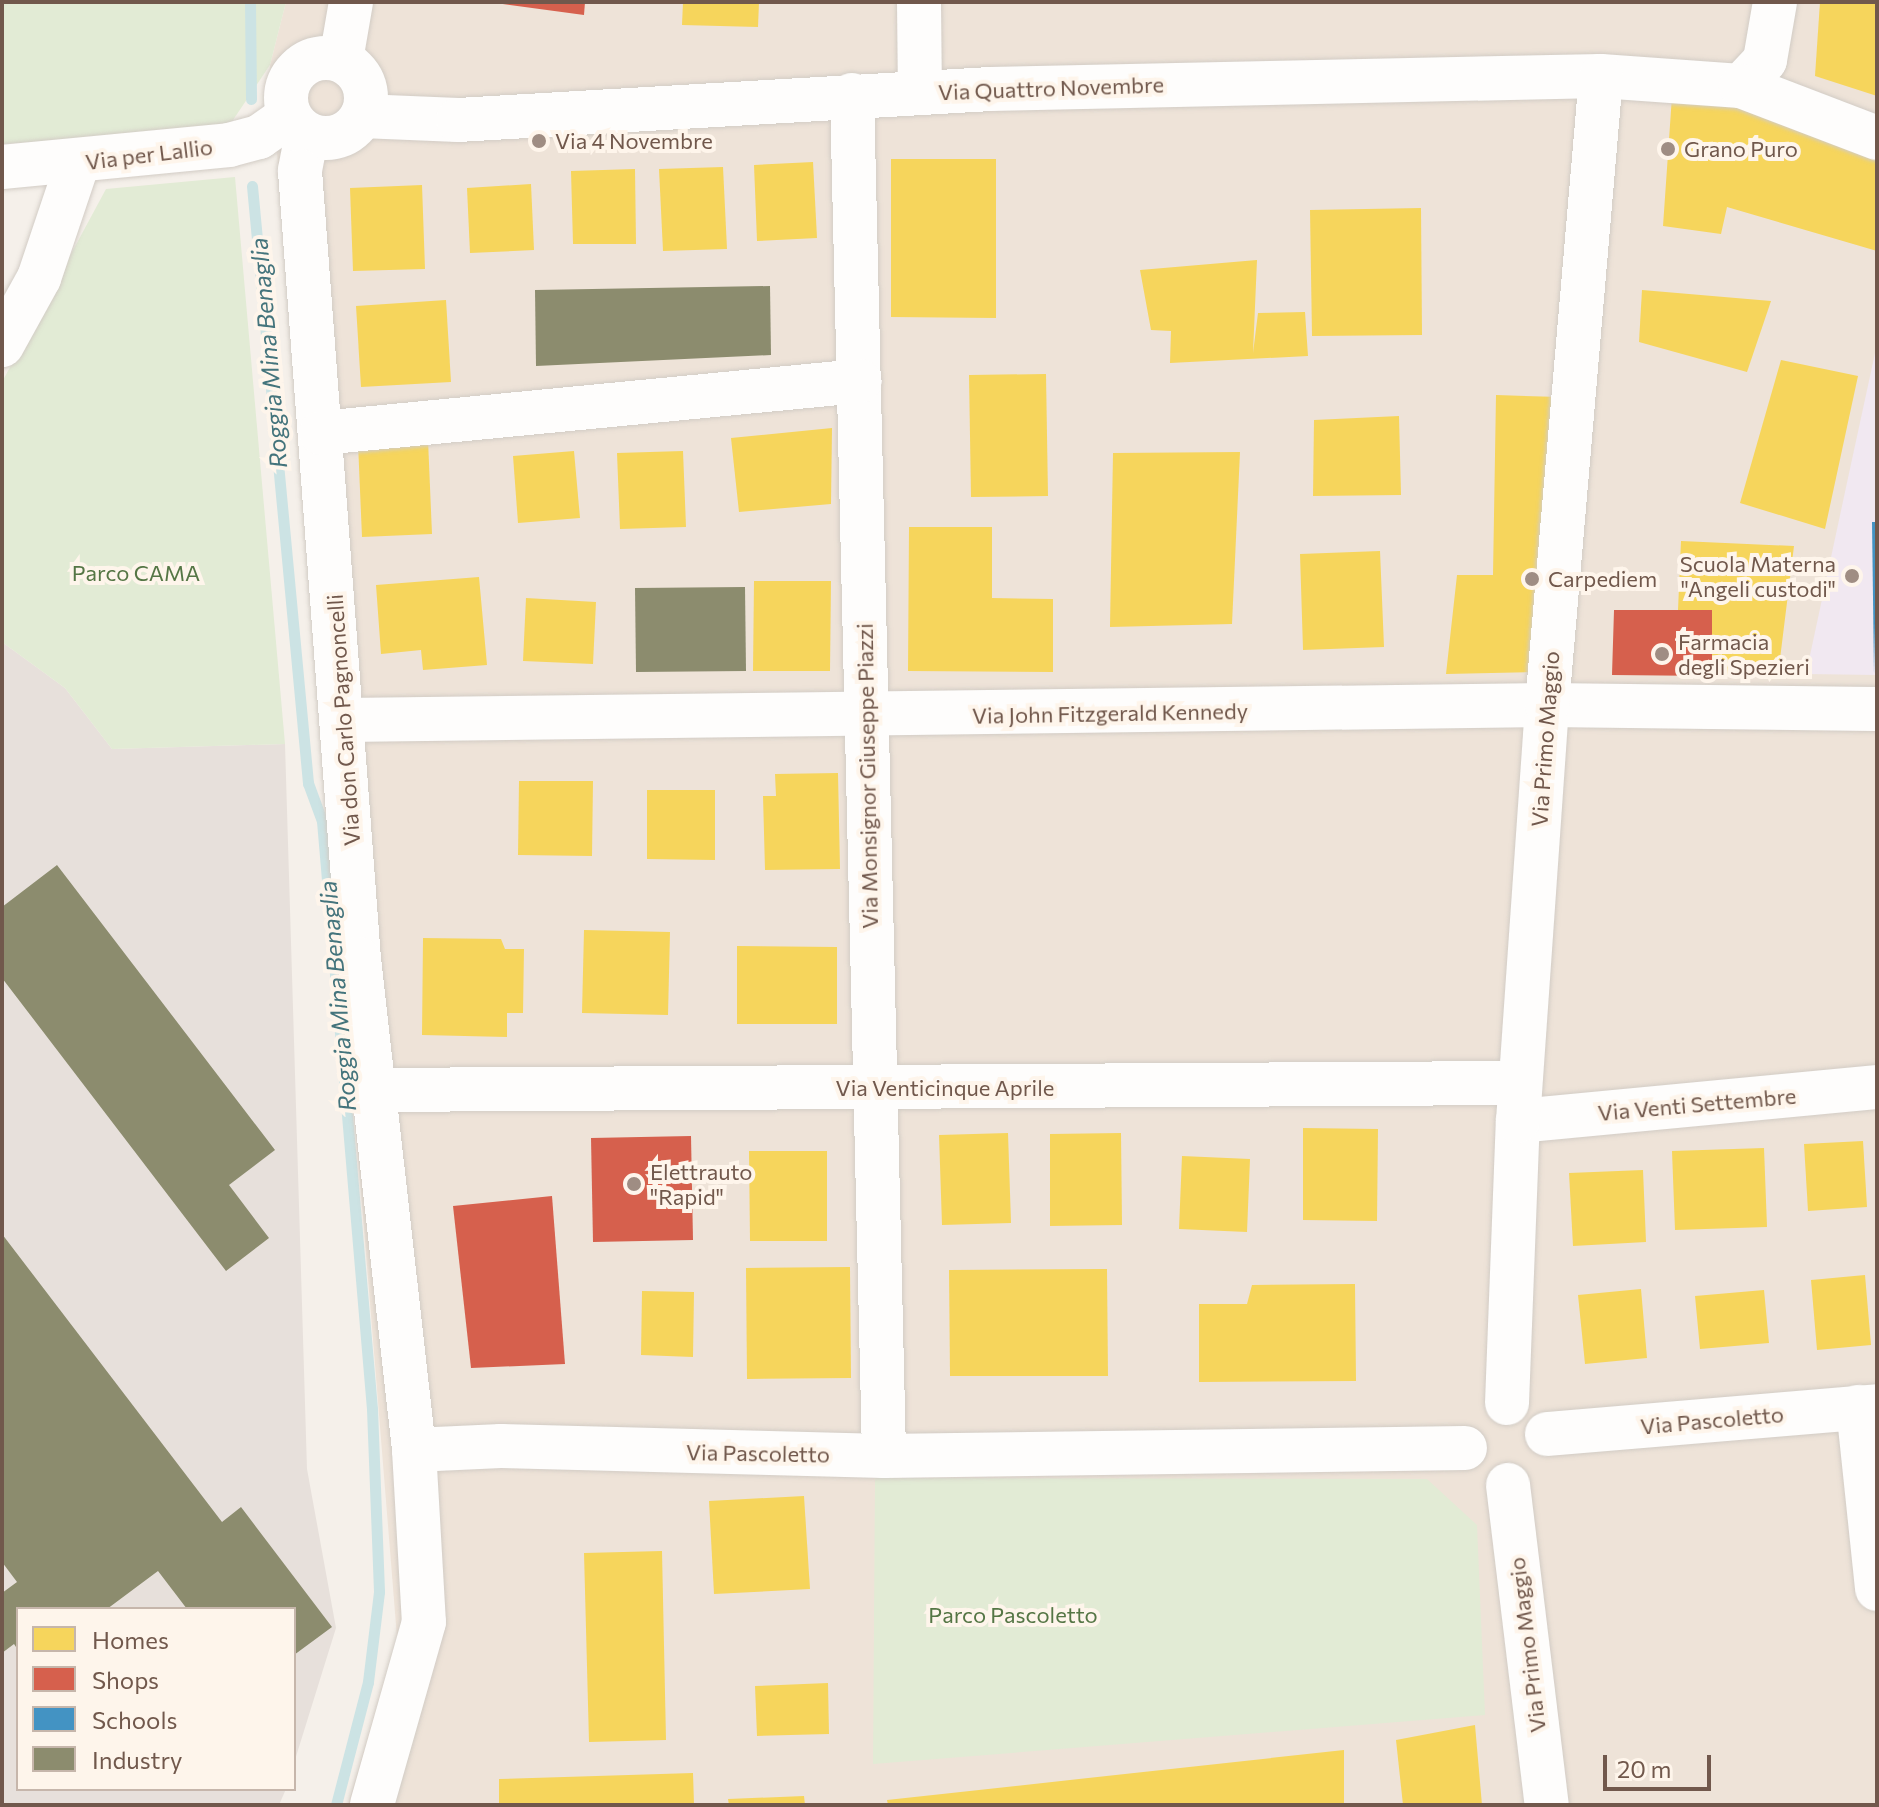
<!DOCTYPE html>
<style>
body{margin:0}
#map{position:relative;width:1879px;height:1807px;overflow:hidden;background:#f5f0ea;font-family:Commissioner,sans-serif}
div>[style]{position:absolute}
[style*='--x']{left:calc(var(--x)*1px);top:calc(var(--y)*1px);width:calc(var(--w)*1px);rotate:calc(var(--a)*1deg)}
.residential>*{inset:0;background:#eee3d8}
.industrial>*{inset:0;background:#e7e0db}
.education>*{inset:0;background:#f1e8f1}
.green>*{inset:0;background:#e2ebd5}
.homes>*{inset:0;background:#f6d55c}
.shops>*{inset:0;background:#d6604d}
.schools>*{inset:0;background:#4393c3}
.industry>*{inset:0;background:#8c8c6e}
.stream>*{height:11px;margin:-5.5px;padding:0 5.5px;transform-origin:5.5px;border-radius:5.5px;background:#cce3e4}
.roads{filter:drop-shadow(0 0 2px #d2ccc5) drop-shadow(0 0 2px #d2ccc5)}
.minor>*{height:44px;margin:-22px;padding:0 22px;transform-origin:22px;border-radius:22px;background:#fefdfc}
.minor>.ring{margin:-22px;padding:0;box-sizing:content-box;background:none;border:44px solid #fefdfc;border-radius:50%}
.dots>*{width:22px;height:22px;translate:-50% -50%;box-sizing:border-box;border:4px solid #fef5eb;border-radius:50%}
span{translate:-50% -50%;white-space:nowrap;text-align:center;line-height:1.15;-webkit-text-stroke:8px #fef5eb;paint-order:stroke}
.street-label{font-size:22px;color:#71584c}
.poi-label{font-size:22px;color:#71584c}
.left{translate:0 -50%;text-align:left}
.right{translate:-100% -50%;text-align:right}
.park-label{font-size:22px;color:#557645}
.water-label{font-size:24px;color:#44747c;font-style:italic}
.frame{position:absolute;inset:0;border:4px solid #71584c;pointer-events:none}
.legend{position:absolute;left:16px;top:1607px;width:280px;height:184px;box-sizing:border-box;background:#fef5eb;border:2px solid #c6b6ab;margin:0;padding:10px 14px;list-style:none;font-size:24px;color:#71584c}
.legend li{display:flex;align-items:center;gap:16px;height:40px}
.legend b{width:40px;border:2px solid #c6b6ab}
.scale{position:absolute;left:1603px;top:1755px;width:108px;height:36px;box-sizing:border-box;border:4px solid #71584c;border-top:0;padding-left:10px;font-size:24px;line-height:28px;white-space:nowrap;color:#71584c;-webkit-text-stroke:6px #fef5eb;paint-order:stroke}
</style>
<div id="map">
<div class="residential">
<i style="clip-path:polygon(286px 2px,1877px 2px,1877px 1805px,348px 1805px,397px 1637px,270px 65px)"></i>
</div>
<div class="industrial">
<i style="clip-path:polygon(2px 642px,65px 688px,112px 749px,285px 744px,307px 1469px,336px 1628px,294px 1763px,294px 1609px,18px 1609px,18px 1789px,286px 1789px,279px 1805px,2px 1805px)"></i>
</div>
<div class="education">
<i style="clip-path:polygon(1877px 344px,1877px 675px,1806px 674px,1848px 478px)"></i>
</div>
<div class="green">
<i style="clip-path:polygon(2px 2px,286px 2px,270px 65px,227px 129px,2px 144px)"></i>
<i style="clip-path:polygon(235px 177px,285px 744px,112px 749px,65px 688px,2px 642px,2px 382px,106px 189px)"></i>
<i style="clip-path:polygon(875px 1478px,1427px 1479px,1477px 1525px,1485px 1715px,873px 1764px)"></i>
</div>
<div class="homes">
<i style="clip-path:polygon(683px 2px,759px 2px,758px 27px,682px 25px)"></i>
<i style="clip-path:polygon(1820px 2px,1877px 2px,1877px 96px,1815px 76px)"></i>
<i style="clip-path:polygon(1672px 96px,1736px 105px,1877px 147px,1877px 251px,1727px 207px,1721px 234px,1663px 226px)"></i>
<i style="clip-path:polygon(891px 159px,996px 159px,996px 318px,891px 317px)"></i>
<i style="clip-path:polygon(813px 162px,817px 238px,757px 241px,754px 165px)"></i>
<i style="clip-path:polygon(723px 167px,727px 249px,663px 251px,659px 169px)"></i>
<i style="clip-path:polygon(635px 169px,636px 244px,573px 244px,571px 171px)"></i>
<i style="clip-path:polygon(531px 184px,534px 250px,470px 253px,467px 188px)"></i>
<i style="clip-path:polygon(422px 185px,425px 269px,353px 271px,350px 188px)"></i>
<i style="clip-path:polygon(1421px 208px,1422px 335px,1312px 336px,1310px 210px)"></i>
<i style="clip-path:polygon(1257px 260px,1253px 353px,1258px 313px,1305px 312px,1308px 356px,1170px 363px,1171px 331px,1151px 330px,1140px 270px)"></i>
<i style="clip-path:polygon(1642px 290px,1771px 301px,1747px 372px,1639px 342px)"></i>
<i style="clip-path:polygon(446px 300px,451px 382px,361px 387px,356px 306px)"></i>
<i style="clip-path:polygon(1781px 360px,1858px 376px,1825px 529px,1740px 503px)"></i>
<i style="clip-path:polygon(1046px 374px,1048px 496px,971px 497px,969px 375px)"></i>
<i style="clip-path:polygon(1496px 395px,1560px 397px,1535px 672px,1446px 674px,1457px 575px,1493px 575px)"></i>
<i style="clip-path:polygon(1399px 416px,1401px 495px,1313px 496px,1314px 420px)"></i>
<i style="clip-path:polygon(832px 428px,831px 504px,739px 512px,731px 438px)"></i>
<i style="clip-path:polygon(428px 440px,432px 534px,362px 537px,358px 443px)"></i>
<i style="clip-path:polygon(574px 451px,580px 518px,518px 523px,513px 456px)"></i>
<i style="clip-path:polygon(683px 451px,686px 527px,620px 529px,617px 453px)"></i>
<i style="clip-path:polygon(1240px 452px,1232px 624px,1110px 627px,1113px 453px)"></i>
<i style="clip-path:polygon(909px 527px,992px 527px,992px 598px,1053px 599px,1053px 672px,908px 671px)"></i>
<i style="clip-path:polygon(1681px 541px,1794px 546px,1778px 675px,1712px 676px,1712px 610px,1678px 610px)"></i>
<i style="clip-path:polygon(1380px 551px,1384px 647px,1303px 650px,1300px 554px)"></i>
<i style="clip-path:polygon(479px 577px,487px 665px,423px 670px,421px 650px,381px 654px,376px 585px)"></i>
<i style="clip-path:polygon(754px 581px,831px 581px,830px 671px,753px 671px)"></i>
<i style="clip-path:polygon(526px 598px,596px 602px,593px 664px,523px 661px)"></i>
<i style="clip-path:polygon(838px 773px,840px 869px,765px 870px,763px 796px,776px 796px,775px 774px)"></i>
<i style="clip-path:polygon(519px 781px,593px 781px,592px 856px,518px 855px)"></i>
<i style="clip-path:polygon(647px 790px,715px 790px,715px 860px,647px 859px)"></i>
<i style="clip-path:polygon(584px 930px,670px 932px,668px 1015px,582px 1013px)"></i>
<i style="clip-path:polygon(423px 938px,501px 939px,505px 949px,524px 949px,523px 1013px,507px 1013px,507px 1037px,422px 1035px)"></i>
<i style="clip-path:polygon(737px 946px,837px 947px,837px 1024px,737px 1024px)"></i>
<i style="clip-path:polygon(1303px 1128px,1378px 1129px,1377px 1221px,1303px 1220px)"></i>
<i style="clip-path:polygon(1008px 1133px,1011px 1223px,942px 1225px,939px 1135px)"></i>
<i style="clip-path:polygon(1121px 1133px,1122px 1225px,1050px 1226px,1050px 1134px)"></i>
<i style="clip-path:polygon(1863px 1141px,1867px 1207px,1808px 1211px,1804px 1144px)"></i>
<i style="clip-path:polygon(1764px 1148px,1767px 1227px,1675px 1230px,1672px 1151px)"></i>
<i style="clip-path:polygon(749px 1151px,827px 1151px,827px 1241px,750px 1241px)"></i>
<i style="clip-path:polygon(1182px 1156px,1250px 1159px,1247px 1232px,1179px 1229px)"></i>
<i style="clip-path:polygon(1643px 1170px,1646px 1242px,1573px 1246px,1569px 1173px)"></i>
<i style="clip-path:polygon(850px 1267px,851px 1378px,747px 1379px,746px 1268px)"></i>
<i style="clip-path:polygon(1107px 1269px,1108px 1376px,950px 1376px,949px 1270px)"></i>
<i style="clip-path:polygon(1865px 1275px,1871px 1345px,1817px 1350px,1811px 1280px)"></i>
<i style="clip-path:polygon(1355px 1284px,1356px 1381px,1199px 1382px,1199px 1304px,1247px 1304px,1252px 1285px)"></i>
<i style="clip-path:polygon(1641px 1289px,1647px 1358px,1585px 1364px,1578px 1295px)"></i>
<i style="clip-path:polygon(1764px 1290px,1769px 1343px,1700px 1349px,1695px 1296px)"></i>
<i style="clip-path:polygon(642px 1291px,694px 1292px,693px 1357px,641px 1355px)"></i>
<i style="clip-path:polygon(804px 1496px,810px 1589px,714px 1594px,709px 1501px)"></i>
<i style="clip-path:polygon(662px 1551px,666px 1740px,589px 1742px,584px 1553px)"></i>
<i style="clip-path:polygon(828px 1683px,829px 1734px,757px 1736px,755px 1686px)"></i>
<i style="clip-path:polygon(1475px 1725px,1482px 1805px,1403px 1805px,1396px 1740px)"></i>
<i style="clip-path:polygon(1344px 1750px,1344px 1805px,888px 1805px,887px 1800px)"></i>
<i style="clip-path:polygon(693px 1773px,694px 1805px,499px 1805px,499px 1779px)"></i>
<i style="clip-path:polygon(804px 1796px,805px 1805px,729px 1805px,728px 1799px)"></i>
</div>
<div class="shops">
<i style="clip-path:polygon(488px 2px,585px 2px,584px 15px)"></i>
<i style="clip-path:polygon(1614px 610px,1712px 610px,1712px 676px,1612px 675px)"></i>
<i style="clip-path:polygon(691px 1136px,693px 1240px,593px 1242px,591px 1138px)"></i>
<i style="clip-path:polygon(552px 1196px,565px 1364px,471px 1368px,453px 1206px)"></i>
</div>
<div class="schools">
<i style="clip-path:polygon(1872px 522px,1877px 522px,1874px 674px)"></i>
</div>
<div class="industry">
<i style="clip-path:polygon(770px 286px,771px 355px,536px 366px,535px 290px)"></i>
<i style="clip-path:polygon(745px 587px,746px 671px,636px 672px,635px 588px)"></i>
<i style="clip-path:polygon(57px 865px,275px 1150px,229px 1185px,269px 1238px,226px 1271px,2px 978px,2px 907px)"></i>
<i style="clip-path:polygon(2px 1234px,222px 1522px,241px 1507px,332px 1627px,294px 1655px,294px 1609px,187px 1609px,158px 1571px,107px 1609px,18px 1609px,18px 1650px,14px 1644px,2px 1653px,2px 1593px,17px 1582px,2px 1562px)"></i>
</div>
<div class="stream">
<i style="--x:250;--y:2;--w:97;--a:89.4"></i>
<i style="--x:252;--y:186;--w:600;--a:84.64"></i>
<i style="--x:308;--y:783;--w:40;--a:69.8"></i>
<i style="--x:322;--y:821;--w:590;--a:85.14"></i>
<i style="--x:372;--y:1409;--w:183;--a:87.8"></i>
<i style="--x:379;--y:1592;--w:91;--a:97"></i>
<i style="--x:368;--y:1682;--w:127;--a:104.6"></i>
</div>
<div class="roads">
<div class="minor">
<i style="--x:919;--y:2;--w:90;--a:89.4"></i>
<i class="ring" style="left:286px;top:58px;width:36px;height:36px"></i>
<i style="--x:341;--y:60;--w:59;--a:-80.2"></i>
<i style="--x:1741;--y:86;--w:35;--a:-47"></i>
<i style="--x:1765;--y:60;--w:59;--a:-80.2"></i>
<i style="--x:852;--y:95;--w:1361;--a:88.65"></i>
<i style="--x:362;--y:116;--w:96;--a:2.4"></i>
<i style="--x:458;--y:120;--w:533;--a:-3.33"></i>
<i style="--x:990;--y:89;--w:611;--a:-1.22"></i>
<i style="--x:1601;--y:76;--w:140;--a:4.1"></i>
<i style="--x:1741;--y:86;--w:146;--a:20.9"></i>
<i style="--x:307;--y:134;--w:38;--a:101"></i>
<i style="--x:300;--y:171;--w:790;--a:85.72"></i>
<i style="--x:359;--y:959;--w:494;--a:83.6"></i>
<i style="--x:414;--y:1450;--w:172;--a:86.7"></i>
<i style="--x:424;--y:1622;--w:190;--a:105.9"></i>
<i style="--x:2;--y:167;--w:228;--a:-5.5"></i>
<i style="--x:229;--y:145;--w:31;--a:-15"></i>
<i style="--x:259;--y:137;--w:37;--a:-35"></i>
<i style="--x:2;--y:345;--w:77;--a:-61.1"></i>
<i style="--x:39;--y:278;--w:122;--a:-71.4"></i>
<i style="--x:321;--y:433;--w:541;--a:-5.52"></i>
<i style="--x:344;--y:720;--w:1203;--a:-0.71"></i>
<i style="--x:1547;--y:705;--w:330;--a:0.7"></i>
<i style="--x:370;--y:1090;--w:1150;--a:-0.35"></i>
<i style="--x:1518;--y:1121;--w:361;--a:-5.4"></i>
<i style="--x:1507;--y:1403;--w:282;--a:-87.8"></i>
<i style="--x:1518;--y:1121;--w:417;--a:-86"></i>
<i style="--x:1547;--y:705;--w:631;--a:-85.09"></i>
<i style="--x:1858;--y:1407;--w:183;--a:84"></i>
<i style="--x:1547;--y:1434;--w:331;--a:-4.8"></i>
<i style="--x:414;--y:1450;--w:87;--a:-2.6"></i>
<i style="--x:501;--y:1446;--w:383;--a:1.5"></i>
<i style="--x:884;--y:1456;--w:581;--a:-0.79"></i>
<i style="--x:1508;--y:1485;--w:322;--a:83.1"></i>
</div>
</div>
<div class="dots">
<i style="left:539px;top:141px;background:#9f8d83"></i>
<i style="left:1668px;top:149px;background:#9f8d83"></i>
<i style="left:1852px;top:576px;background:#9f8d83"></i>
<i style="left:1532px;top:579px;background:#9f8d83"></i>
<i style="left:1662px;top:654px;background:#9f8d83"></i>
<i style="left:634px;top:1184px;background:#9f8d83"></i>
</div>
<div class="street-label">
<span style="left:1051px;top:88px;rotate:-2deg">Via Quattro Novembre</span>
<span style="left:149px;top:154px;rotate:-7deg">Via per Lallio</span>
<span style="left:1110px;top:713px;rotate:-1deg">Via John Fitzgerald Kennedy</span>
<span style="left:343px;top:720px;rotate:-94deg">Via don Carlo Pagnoncelli</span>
<span style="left:1545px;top:739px;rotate:-86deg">Via Primo Maggio</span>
<span style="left:867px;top:776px;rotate:-91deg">Via Monsignor Giuseppe Piazzi</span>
<span style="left:945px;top:1088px">Via Venticinque Aprile</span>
<span style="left:1697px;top:1104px;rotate:-5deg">Via Venti Settembre</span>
<span style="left:1712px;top:1420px;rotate:-5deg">Via Pascoletto</span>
<span style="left:758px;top:1453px;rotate:1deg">Via Pascoletto</span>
<span style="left:1527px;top:1645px;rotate:-97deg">Via Primo Maggio</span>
</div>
<div class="poi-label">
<span class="left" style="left:555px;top:141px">Via 4 Novembre</span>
<span class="left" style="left:1684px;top:149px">Grano Puro</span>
<span class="right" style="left:1836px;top:576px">Scuola Materna<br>"Angeli custodi"</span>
<span class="left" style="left:1548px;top:579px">Carpediem</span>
<span class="left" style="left:1678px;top:654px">Farmacia<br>degli Spezieri</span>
<span class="left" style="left:650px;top:1184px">Elettrauto<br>"Rapid"</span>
</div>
<div class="park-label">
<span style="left:136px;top:573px">Parco CAMA</span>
<span style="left:1013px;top:1615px">Parco Pascoletto</span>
</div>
<div class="water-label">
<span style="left:268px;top:353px;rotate:-95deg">Roggia Mina Benaglia</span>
<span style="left:337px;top:996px;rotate:-95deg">Roggia Mina Benaglia</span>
</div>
<div class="frame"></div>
<ul class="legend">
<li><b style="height:22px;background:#f6d55c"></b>Homes</li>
<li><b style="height:22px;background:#d6604d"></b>Shops</li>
<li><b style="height:22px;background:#4393c3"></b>Schools</li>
<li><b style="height:22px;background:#8c8c6e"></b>Industry</li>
</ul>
<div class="scale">20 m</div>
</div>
